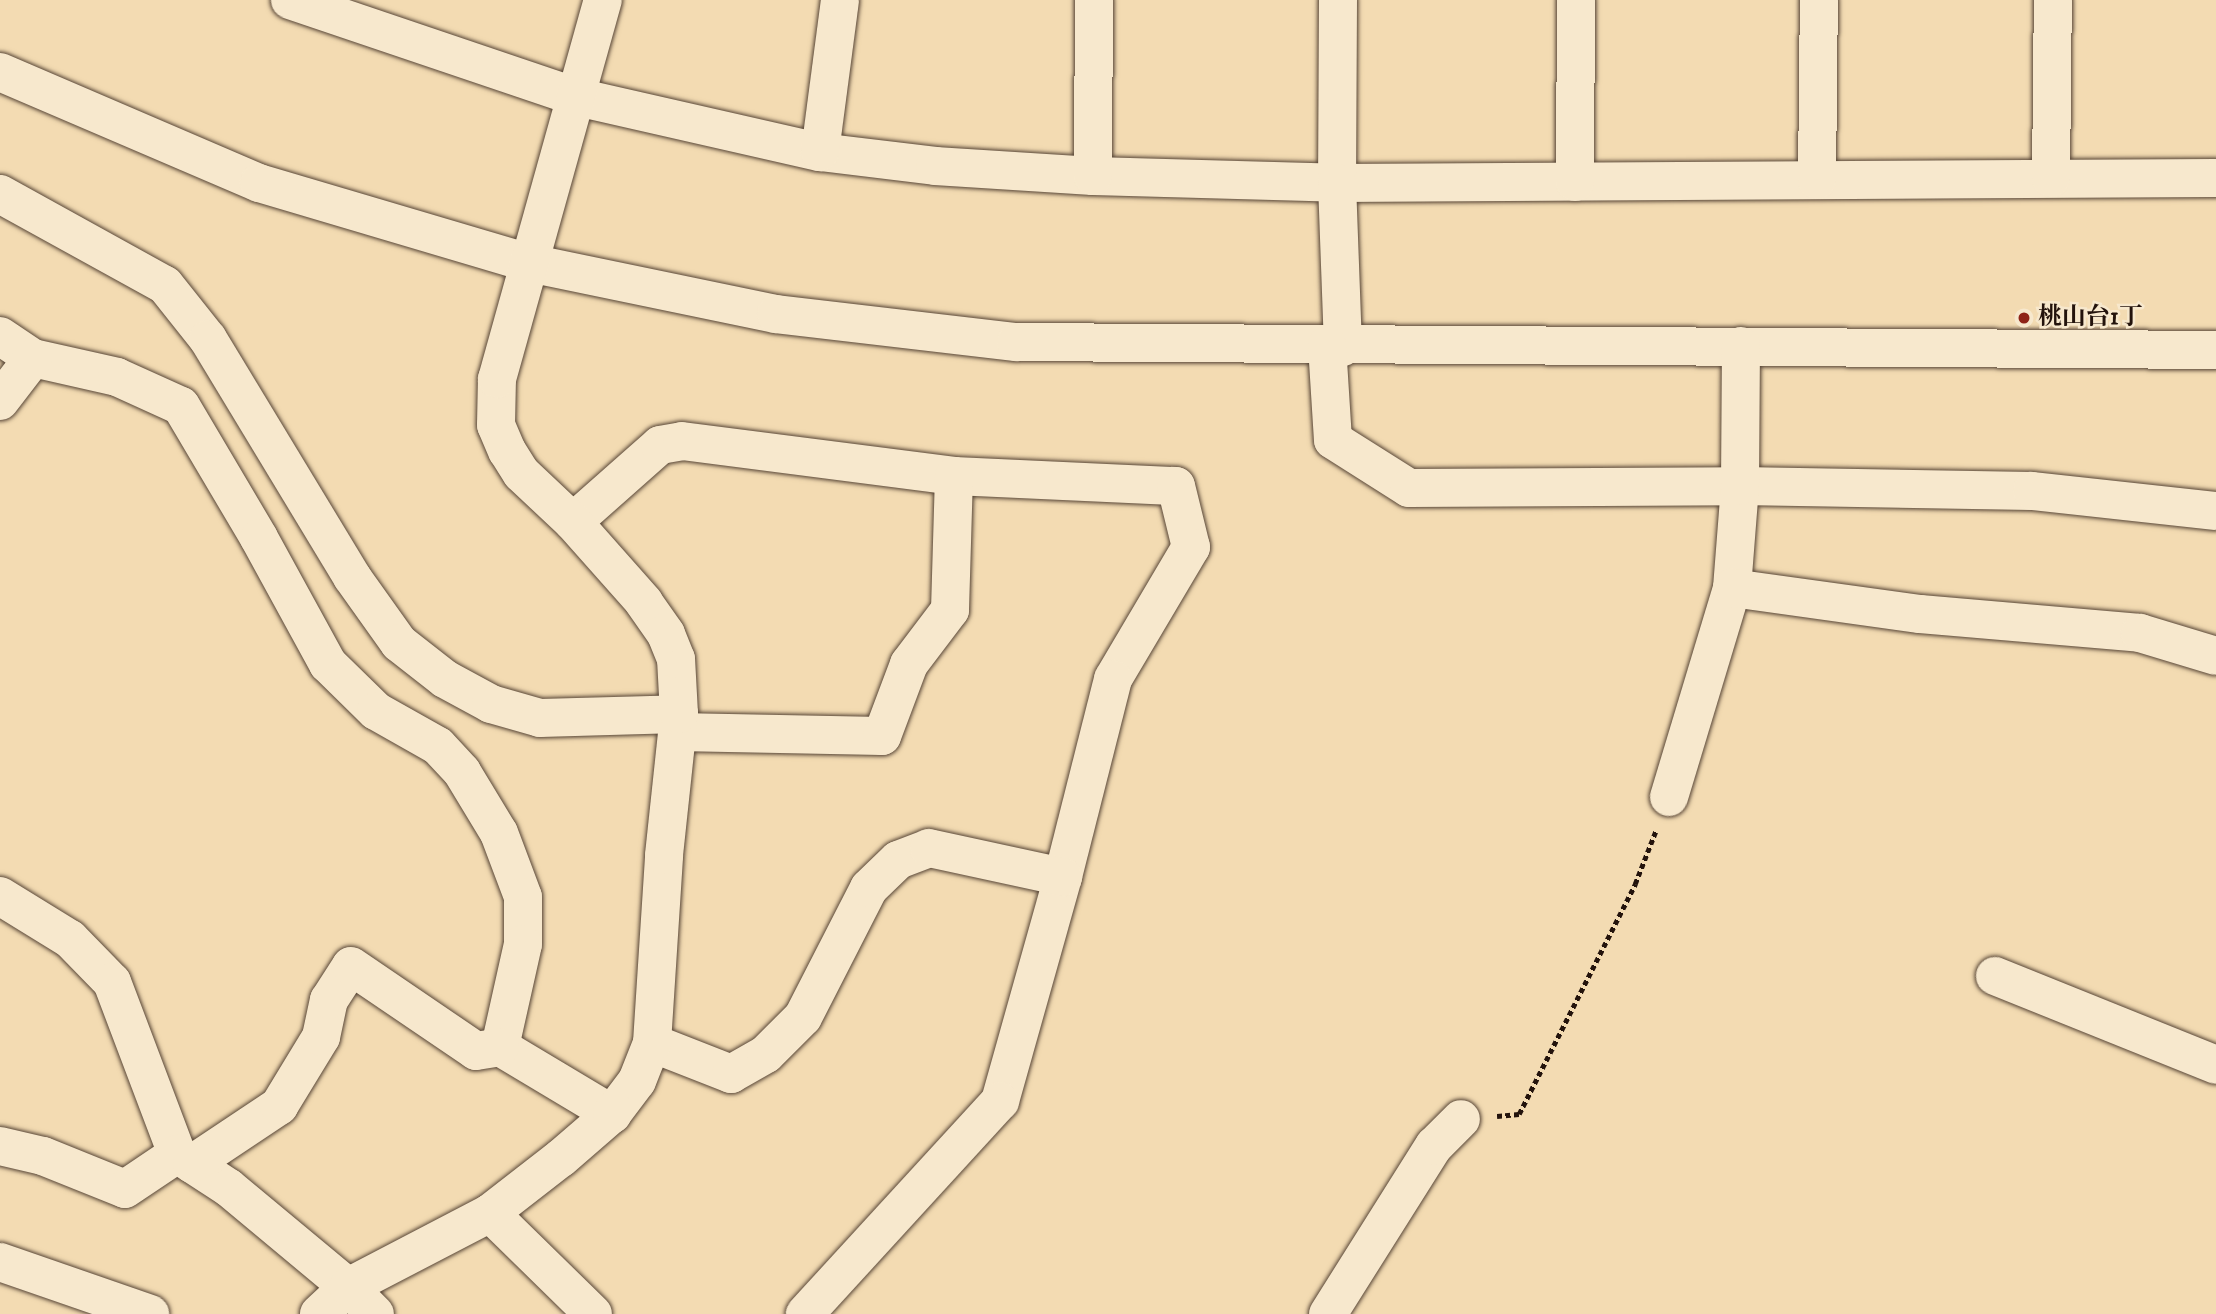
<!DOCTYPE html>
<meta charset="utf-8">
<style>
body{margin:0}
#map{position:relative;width:2216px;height:1314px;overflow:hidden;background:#f3dbb2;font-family:"IM FELL DW Pica","Noto Serif JP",serif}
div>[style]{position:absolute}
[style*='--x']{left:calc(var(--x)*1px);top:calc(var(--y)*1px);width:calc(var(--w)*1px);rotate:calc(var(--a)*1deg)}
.path>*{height:4.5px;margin-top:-2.25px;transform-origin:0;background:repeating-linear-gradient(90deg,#23130c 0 5px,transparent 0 8.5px)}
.roads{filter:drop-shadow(0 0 2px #574536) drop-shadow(0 0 2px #574536)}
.minor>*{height:38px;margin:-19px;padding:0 19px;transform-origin:19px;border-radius:19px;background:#f7e8cd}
.dots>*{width:19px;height:19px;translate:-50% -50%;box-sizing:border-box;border:4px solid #f7e8cd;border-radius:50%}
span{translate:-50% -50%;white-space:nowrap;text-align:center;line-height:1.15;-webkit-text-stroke:5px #f7e8cd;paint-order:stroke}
.poi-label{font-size:24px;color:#23130c;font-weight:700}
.left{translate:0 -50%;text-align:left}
</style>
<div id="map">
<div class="path">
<i style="--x:1497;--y:1116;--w:22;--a:-5"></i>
<i style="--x:1519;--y:1114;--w:258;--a:-63.2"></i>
<i style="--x:1635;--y:884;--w:58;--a:-68.7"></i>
</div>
<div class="roads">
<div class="minor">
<i style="--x:290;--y:0;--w:303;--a:18.7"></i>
<i style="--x:577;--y:97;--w:249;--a:12.8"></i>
<i style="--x:820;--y:152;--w:116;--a:6.9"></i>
<i style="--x:935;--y:166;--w:158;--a:3.6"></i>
<i style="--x:1093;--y:176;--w:244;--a:1.6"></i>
<i style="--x:1337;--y:183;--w:879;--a:-0.33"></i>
<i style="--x:1338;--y:0;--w:183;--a:90.3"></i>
<i style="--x:1337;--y:183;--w:164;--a:87.9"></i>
<i style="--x:0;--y:72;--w:282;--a:23.2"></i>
<i style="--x:259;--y:183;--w:282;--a:16.5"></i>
<i style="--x:529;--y:263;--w:252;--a:11.7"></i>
<i style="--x:776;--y:314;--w:242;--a:6.7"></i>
<i style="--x:1016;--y:342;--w:1200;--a:0.38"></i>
<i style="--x:820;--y:152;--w:153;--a:-82.5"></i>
<i style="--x:1093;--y:176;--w:176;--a:-89.7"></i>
<i style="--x:2051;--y:178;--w:178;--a:-89.4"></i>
<i style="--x:1817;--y:180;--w:180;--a:-89.4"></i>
<i style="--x:1575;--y:182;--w:182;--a:-89.7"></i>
<i style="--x:0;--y:194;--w:188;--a:28.9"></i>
<i style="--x:165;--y:285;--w:69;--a:51.5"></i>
<i style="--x:208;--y:339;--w:278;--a:58.8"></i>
<i style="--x:352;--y:577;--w:81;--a:54.5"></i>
<i style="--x:399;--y:643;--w:58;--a:38"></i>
<i style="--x:445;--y:679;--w:52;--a:28.5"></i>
<i style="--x:491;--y:704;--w:51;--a:15.9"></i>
<i style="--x:540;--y:718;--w:139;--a:-1.6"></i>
<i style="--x:0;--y:336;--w:40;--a:34"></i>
<i style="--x:33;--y:358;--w:86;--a:12.7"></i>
<i style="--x:117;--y:377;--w:70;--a:24.4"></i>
<i style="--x:181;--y:406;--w:153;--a:59.4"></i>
<i style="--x:259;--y:538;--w:144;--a:61.3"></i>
<i style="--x:328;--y:664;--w:67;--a:44.4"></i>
<i style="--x:376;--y:711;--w:71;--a:29.4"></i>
<i style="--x:438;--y:746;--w:35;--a:47"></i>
<i style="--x:462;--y:772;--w:71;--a:58.8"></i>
<i style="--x:499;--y:833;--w:68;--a:69.4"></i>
<i style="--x:523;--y:897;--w:47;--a:90"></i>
<i style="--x:523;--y:944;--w:106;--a:102.6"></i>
<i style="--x:500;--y:1047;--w:131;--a:30.9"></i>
<i style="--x:1327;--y:345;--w:95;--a:86.4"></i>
<i style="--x:1333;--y:440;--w:90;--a:32.3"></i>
<i style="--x:1409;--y:488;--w:331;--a:-0.3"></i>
<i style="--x:1740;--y:486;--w:292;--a:1"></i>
<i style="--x:2032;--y:491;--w:185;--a:6.2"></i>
<i style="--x:0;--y:401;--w:54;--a:-52.5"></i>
<i style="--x:573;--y:522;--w:116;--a:-41.5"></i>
<i style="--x:660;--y:445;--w:22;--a:-10"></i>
<i style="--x:682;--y:441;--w:274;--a:7.3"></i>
<i style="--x:954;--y:476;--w:222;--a:2.6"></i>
<i style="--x:1176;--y:486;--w:63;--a:76.2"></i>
<i style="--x:1191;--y:547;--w:153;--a:120.6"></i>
<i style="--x:1113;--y:679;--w:204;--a:104.2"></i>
<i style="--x:1063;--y:877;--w:233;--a:105.7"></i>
<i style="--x:1000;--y:1101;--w:289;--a:132.5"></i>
<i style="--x:1732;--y:588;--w:102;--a:-85.5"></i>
<i style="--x:1740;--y:486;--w:140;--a:-89.6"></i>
<i style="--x:677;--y:732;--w:205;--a:1.1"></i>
<i style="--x:882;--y:736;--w:77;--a:-69.4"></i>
<i style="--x:909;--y:664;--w:68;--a:-52.8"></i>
<i style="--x:950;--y:610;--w:134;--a:-88.3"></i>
<i style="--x:1669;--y:797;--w:218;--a:-73.2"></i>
<i style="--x:1732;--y:588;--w:190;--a:7.9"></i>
<i style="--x:1920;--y:614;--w:221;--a:4.9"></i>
<i style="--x:2140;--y:633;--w:79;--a:16.8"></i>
<i style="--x:0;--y:896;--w:82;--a:31.6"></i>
<i style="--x:70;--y:939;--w:60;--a:45.7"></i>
<i style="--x:112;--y:982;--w:184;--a:69.3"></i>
<i style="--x:177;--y:1154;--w:62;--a:33.2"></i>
<i style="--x:229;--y:1188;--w:155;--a:39.8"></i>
<i style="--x:348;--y:1287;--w:38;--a:45"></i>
<i style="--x:1995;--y:976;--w:238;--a:21.9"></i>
<i style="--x:652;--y:1043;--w:85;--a:21.4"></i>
<i style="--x:731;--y:1074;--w:40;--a:-29.7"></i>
<i style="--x:766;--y:1054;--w:52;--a:-45"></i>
<i style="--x:803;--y:1017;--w:145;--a:-62.9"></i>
<i style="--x:869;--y:888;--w:40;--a:-44"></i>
<i style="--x:898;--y:860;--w:33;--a:-21"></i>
<i style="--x:929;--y:848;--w:137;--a:12.2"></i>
<i style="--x:0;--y:1146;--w:44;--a:13.1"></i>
<i style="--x:43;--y:1156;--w:88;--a:21.9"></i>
<i style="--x:125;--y:1189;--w:63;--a:-33.9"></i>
<i style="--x:192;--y:1164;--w:105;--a:-33.7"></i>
<i style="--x:279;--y:1106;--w:81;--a:-58.7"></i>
<i style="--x:321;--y:1037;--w:38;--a:-78"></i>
<i style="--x:329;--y:1000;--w:40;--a:-57.1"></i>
<i style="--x:351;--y:966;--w:151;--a:34.2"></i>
<i style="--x:476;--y:1051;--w:24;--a:-9"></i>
<i style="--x:490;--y:1213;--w:144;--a:44.4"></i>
<i style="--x:0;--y:1262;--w:159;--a:19.1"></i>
<i style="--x:319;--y:1314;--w:40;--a:-43"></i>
<i style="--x:348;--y:1287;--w:160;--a:-27.5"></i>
<i style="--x:490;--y:1213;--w:90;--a:-37.8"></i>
<i style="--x:561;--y:1158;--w:67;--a:-40.8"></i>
<i style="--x:612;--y:1114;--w:41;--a:-52.9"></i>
<i style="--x:637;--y:1081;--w:41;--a:-68.5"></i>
<i style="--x:652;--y:1043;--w:188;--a:-86.3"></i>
<i style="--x:664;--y:855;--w:142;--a:-83.9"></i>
<i style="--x:679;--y:714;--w:55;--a:-93.1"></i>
<i style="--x:676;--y:659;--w:27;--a:-112"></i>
<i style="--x:666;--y:634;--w:39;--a:-125"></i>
<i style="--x:644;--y:602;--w:107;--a:-131.6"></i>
<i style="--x:573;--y:522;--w:71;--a:-136.7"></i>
<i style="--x:521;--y:473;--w:26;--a:-122"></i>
<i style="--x:507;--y:451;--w:28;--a:-113"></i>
<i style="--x:496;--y:425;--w:46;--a:-88.8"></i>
<i style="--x:497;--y:379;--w:394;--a:-74.4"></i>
<i style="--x:1328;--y:1314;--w:199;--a:-57.8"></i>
<i style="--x:1434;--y:1146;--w:38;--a:-45"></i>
</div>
</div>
<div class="dots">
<i style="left:2024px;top:318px;background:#8f2418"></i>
</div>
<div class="poi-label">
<span class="left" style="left:2038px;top:318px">桃山台1丁</span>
</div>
</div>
